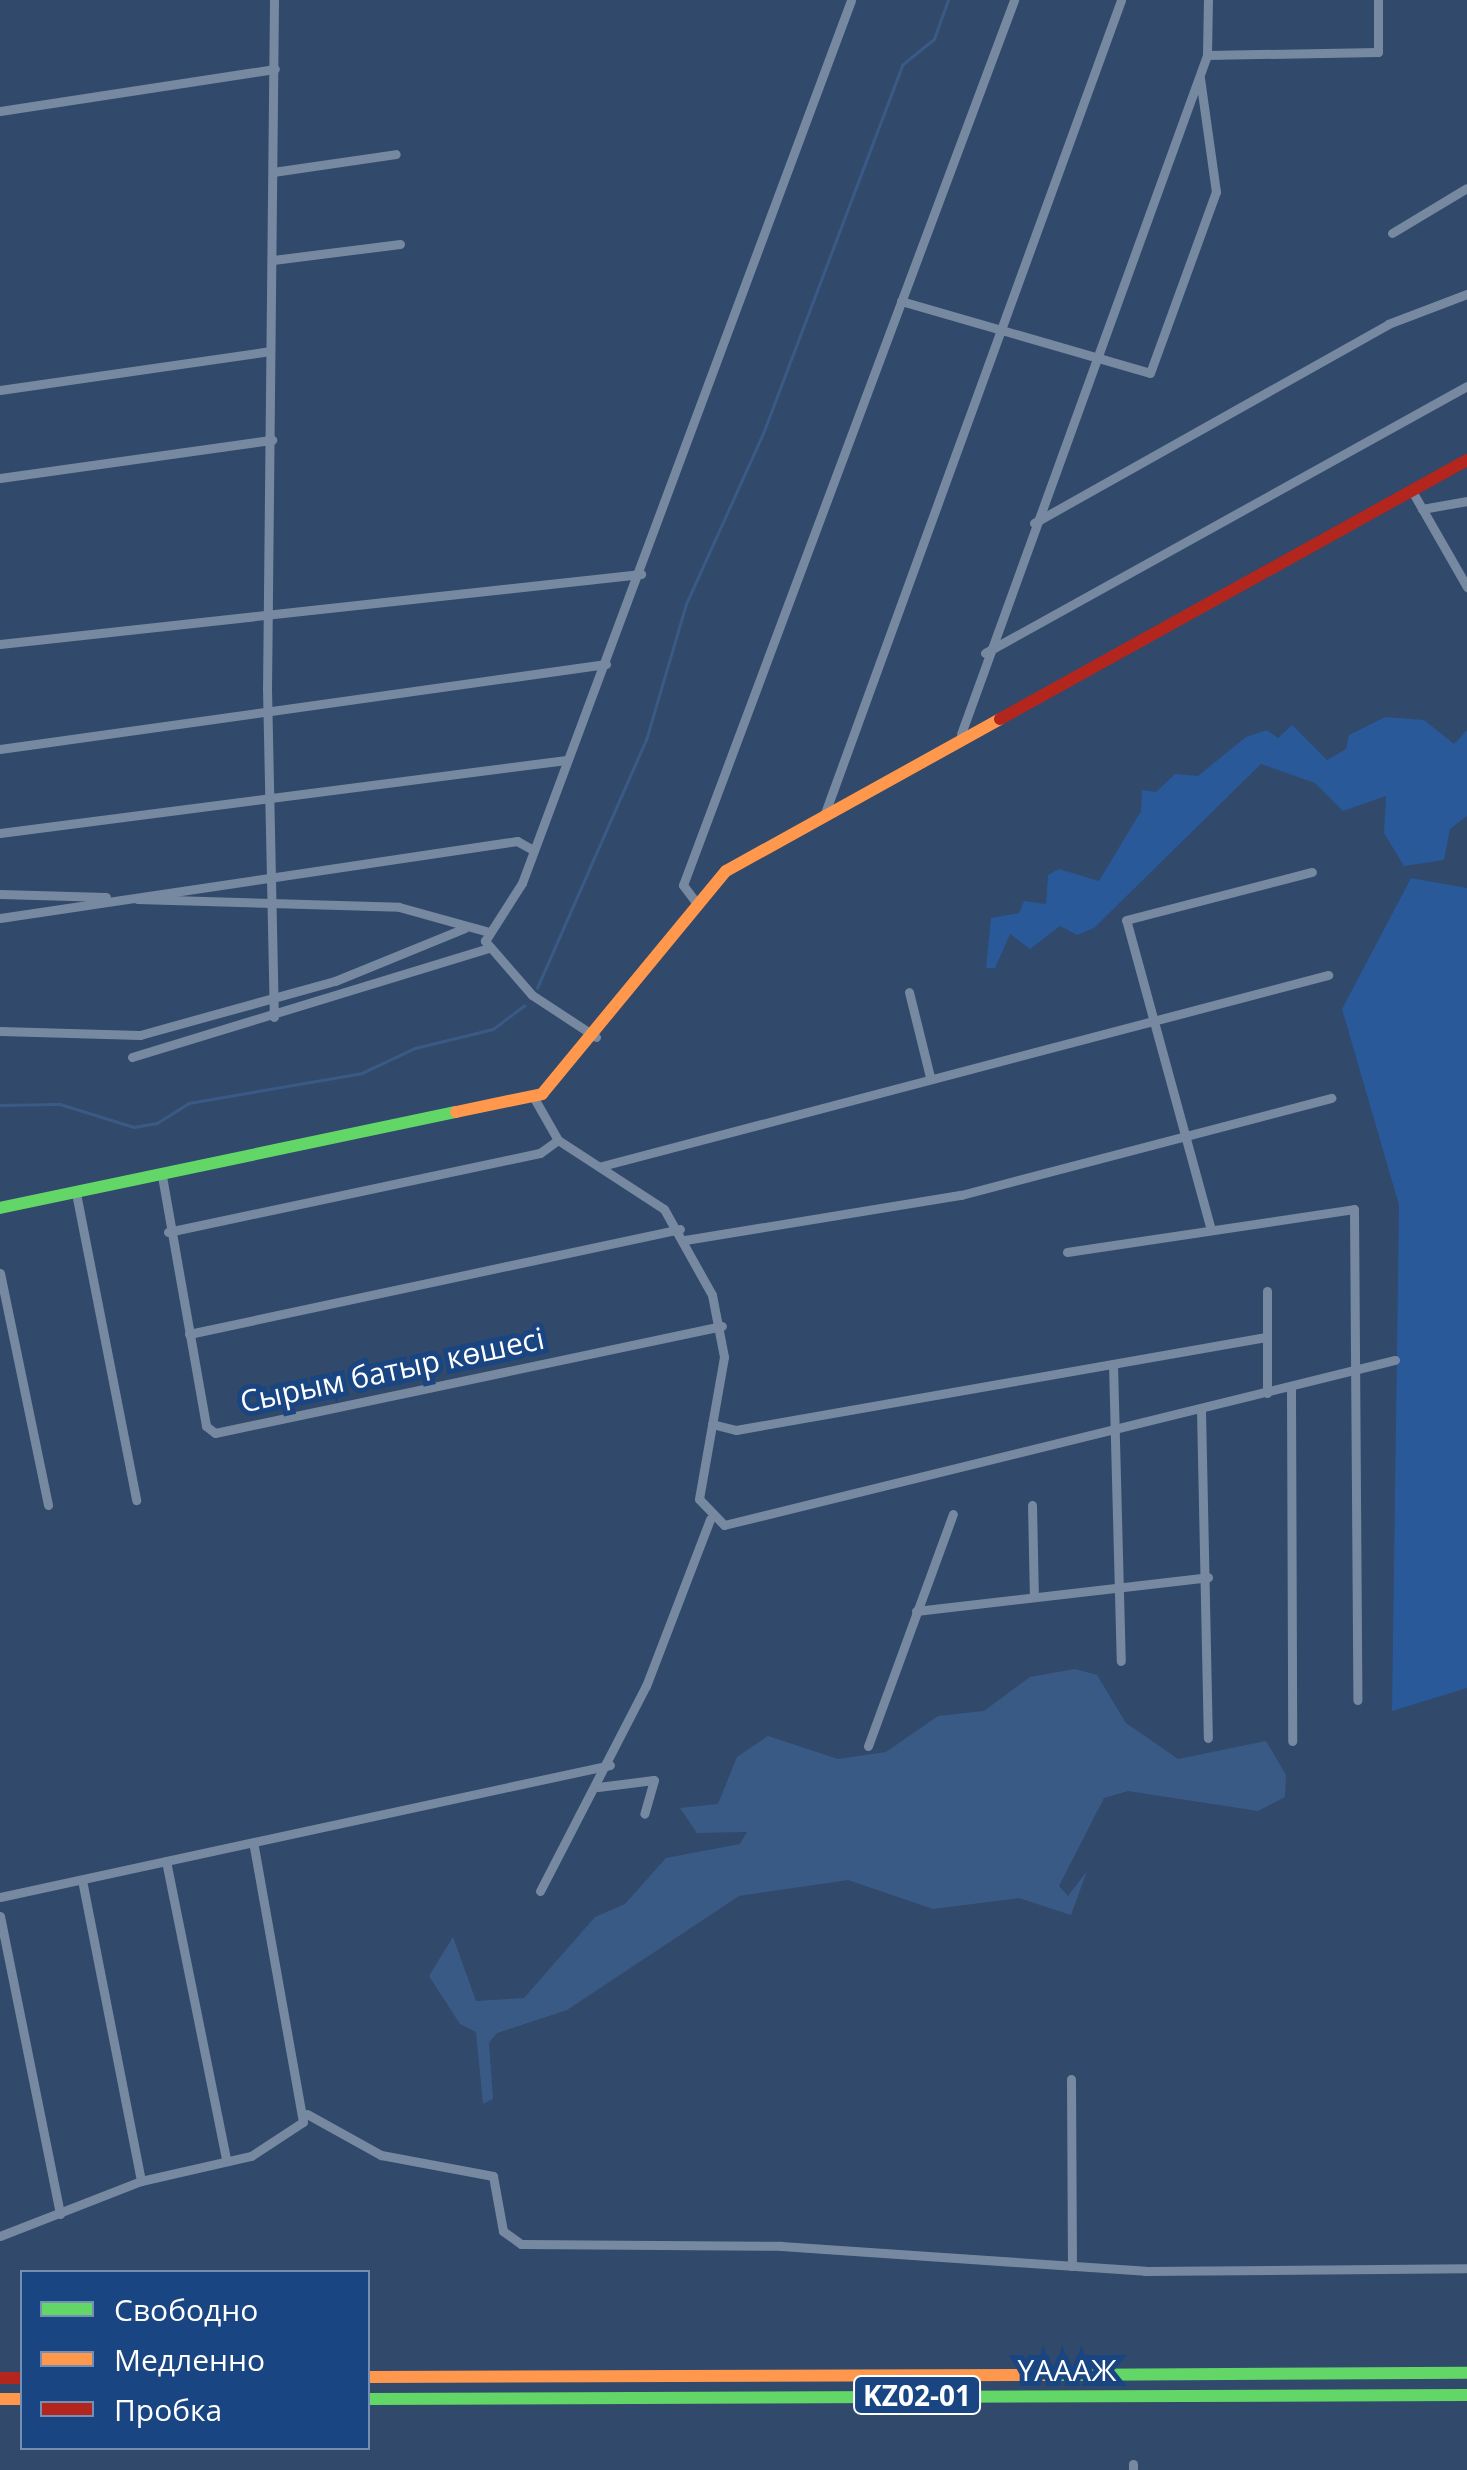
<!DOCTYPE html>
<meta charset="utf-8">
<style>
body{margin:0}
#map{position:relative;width:1467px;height:2470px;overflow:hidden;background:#31496a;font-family:"Open Sans",sans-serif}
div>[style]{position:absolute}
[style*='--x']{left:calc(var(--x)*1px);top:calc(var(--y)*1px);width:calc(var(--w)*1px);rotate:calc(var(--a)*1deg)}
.green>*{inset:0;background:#295999}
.water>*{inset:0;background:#3a5a86}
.stream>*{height:2.5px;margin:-1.25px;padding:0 1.25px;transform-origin:1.25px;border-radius:1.25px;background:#3a5a86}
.street>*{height:9px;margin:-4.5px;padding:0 4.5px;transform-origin:4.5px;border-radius:4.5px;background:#7789a0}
.fast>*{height:12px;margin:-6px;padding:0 6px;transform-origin:6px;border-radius:6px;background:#63d668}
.slow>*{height:12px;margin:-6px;padding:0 6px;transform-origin:6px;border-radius:6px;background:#ff974d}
.jam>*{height:12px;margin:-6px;padding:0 6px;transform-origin:6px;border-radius:6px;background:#b3261e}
span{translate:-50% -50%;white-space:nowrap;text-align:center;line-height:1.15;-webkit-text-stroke:10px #194582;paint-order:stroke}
.shield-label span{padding:2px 8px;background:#194582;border:2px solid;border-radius:8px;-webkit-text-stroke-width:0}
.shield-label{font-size:28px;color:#fff;font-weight:700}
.street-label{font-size:30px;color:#fff}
.legend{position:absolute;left:20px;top:2270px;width:350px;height:180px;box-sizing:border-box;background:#194582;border:2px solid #758fb4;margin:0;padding:12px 18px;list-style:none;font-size:30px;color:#fff}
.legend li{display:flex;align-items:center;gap:20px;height:50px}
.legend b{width:50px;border:2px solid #758fb4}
</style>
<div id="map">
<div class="green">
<i style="clip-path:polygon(1385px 717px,1424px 720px,1454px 744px,1467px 730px,1467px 816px,1450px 829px,1444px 860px,1404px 866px,1384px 833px,1386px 796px,1343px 811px,1315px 783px,1261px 764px,1094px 928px,1077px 935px,1060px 926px,1030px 949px,1010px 934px,995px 968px,986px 968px,991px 918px,1019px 913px,1024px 901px,1046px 904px,1048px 875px,1059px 869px,1099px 881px,1141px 811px,1142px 790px,1156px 792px,1175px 774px,1198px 776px,1246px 737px,1267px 730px,1278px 738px,1292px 725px,1327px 760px,1346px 749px,1349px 735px)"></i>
<i style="clip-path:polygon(1411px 878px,1467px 888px,1467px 1688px,1392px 1711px,1399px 1205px,1342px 1009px)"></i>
</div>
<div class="water">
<i style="clip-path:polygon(1075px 1669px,1097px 1675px,1126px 1723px,1178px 1759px,1266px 1741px,1286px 1775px,1285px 1797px,1258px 1811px,1128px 1791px,1104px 1798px,1059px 1886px,1068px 1896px,1087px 1871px,1071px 1915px,1019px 1898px,933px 1909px,848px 1880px,739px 1896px,567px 2010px,497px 2033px,489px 2043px,493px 2099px,483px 2104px,476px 2032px,460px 2024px,429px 1976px,453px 1937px,476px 2001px,524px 1998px,595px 1917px,625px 1904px,666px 1858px,740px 1844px,747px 1832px,697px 1833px,680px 1808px,718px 1804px,737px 1757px,768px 1736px,838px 1759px,886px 1752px,938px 1716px,984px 1711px,1030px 1677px)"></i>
</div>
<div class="stream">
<i style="--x:537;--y:988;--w:271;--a:-66.3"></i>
<i style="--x:646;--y:740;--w:142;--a:-73.6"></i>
<i style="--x:686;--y:604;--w:190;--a:-65.7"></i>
<i style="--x:764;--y:431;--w:391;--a:-69.3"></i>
<i style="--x:902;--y:65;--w:41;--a:-39.1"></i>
<i style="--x:934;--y:39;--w:41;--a:-70.3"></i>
<i style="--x:0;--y:1105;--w:60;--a:-1"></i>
<i style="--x:60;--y:1104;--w:77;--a:17.3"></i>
<i style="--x:134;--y:1127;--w:23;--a:-10"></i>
<i style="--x:157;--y:1123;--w:38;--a:-32"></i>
<i style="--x:189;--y:1103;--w:176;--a:-9.8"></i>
<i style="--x:362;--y:1073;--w:59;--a:-25.3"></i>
<i style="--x:415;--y:1048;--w:80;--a:-13.7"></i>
<i style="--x:493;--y:1029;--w:39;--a:-37"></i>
</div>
<div class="street">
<i style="--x:274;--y:0;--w:688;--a:90.58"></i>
<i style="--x:267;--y:688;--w:329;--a:88.8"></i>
<i style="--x:1207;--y:55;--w:171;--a:-1"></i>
<i style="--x:1378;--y:52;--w:52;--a:-90"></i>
<i style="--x:0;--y:111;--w:278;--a:-8.7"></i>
<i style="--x:273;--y:172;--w:124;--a:-8.3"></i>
<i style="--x:1392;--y:233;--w:87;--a:-31"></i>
<i style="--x:273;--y:260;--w:128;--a:-7.2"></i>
<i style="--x:901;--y:301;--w:259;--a:16.1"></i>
<i style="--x:1150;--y:373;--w:193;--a:-70"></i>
<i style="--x:1216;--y:192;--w:115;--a:-98"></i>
<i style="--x:0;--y:390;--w:273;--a:-8.2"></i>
<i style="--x:0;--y:478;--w:275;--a:-8"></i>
<i style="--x:1412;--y:491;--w:111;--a:60.2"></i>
<i style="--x:1422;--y:509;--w:46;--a:-10.1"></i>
<i style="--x:1034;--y:523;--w:406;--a:-29.3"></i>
<i style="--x:1388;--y:324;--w:85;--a:-20.8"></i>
<i style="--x:0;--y:644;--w:645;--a:-6.23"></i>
<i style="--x:985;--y:653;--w:551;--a:-28.98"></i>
<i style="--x:961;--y:734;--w:722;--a:-70.08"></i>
<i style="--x:1207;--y:55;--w:55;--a:-89"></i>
<i style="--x:0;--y:749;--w:612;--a:-7.98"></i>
<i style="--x:825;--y:813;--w:865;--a:-69.99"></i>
<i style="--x:0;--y:833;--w:571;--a:-7.35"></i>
<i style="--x:0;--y:894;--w:106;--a:1.6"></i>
<i style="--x:137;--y:899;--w:262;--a:1.7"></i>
<i style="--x:399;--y:907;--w:93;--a:15.5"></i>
<i style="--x:695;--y:901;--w:20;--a:-127"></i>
<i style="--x:683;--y:885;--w:945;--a:-69.49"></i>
<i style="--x:0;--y:918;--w:523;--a:-8.47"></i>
<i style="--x:517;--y:841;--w:18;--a:29"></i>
<i style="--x:909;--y:992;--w:88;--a:76.1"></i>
<i style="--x:0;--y:1031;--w:140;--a:1.6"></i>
<i style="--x:140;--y:1035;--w:202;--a:-15.5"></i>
<i style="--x:335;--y:981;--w:140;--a:-22.2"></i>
<i style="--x:596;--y:1037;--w:77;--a:-146.7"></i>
<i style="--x:532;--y:995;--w:72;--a:-131"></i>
<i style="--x:485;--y:941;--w:69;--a:-57.5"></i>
<i style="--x:522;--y:883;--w:942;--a:-69.56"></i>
<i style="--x:132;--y:1057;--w:373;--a:-17"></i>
<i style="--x:534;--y:1098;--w:48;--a:60.3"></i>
<i style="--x:558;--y:1140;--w:126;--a:33.1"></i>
<i style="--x:664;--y:1209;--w:98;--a:60.8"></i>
<i style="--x:712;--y:1295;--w:63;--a:79"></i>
<i style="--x:724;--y:1357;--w:144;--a:100"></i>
<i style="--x:699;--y:1499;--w:36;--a:46"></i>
<i style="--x:724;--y:1525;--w:691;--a:-13.82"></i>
<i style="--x:602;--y:1166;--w:751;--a:-14.74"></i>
<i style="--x:162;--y:1176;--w:254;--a:80"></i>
<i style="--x:206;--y:1426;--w:11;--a:38"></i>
<i style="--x:215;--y:1433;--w:518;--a:-11.92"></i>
<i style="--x:76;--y:1193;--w:313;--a:78.9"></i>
<i style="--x:1211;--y:1230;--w:321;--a:-105.3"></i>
<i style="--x:1126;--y:920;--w:192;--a:-14.5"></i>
<i style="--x:168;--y:1232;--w:380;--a:-12"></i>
<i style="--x:540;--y:1153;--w:22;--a:-36"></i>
<i style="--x:685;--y:1240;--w:280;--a:-9.3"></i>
<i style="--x:961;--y:1195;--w:383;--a:-14.7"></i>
<i style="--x:1067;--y:1252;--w:290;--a:-8.5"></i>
<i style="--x:1354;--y:1209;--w:491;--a:89.6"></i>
<i style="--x:0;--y:1273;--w:237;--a:78.3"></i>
<i style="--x:189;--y:1334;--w:502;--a:-12.07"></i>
<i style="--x:1113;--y:1364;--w:297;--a:88.5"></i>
<i style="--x:1291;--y:1387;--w:354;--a:89.8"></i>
<i style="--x:1267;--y:1393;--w:102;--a:-90"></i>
<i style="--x:1201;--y:1410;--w:328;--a:88.8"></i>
<i style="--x:712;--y:1424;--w:25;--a:14"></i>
<i style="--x:736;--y:1430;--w:538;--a:-9.95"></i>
<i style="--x:1032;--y:1505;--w:92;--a:88.8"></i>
<i style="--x:916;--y:1611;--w:294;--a:-6.6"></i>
<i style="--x:868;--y:1746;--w:247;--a:-69.9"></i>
<i style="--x:598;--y:1787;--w:56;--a:-7.1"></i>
<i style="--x:654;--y:1780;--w:35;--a:106"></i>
<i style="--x:166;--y:1861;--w:303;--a:78.6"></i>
<i style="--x:82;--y:1880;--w:307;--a:78.9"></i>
<i style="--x:540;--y:1891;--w:231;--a:-62.7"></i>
<i style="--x:646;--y:1686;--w:179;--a:-69"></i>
<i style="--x:0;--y:1897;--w:624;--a:-12.21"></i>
<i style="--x:0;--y:1916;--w:304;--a:78.6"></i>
<i style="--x:1071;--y:2079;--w:187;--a:89.7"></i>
<i style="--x:307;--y:2114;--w:85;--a:29"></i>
<i style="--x:381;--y:2155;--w:114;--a:10.6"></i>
<i style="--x:493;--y:2176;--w:56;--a:79.7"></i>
<i style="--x:503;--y:2231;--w:22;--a:36"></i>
<i style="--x:521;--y:2244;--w:260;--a:0.4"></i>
<i style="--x:781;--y:2246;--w:365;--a:3.9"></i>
<i style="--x:1145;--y:2271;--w:322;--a:-0.5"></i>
<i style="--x:0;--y:2236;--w:151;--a:-21.3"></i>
<i style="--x:141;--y:2181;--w:113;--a:-12.8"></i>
<i style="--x:251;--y:2156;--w:62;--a:-33.2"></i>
<i style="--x:303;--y:2122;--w:284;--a:-100.1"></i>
<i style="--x:1133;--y:2470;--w:6;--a:-90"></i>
</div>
<div class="fast">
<i style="--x:0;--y:1208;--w:466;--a:-11.9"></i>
<i style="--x:1049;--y:2375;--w:418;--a:-0.3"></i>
<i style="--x:368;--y:2399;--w:1099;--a:-0.21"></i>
</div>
<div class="slow">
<i style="--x:456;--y:1112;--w:88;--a:-11.8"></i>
<i style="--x:542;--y:1094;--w:289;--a:-50.5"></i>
<i style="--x:726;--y:871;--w:313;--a:-29"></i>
<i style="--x:368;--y:2377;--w:681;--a:-0.17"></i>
<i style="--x:0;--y:2399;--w:22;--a:0"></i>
</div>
<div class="jam">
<i style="--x:1000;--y:719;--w:534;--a:-29.01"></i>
<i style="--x:0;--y:2378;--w:22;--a:0"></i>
</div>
<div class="shield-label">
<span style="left:917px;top:2395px">KZ02-01</span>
</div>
<div class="street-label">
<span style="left:392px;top:1370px;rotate:-12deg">Сырым батыр көшесі</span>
<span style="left:1067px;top:2370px">ҮАААЖ</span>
</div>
<ul class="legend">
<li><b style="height:12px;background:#63d668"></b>Свободно</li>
<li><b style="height:12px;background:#ff974d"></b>Медленно</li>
<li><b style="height:12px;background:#b3261e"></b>Пробка</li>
</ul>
</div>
